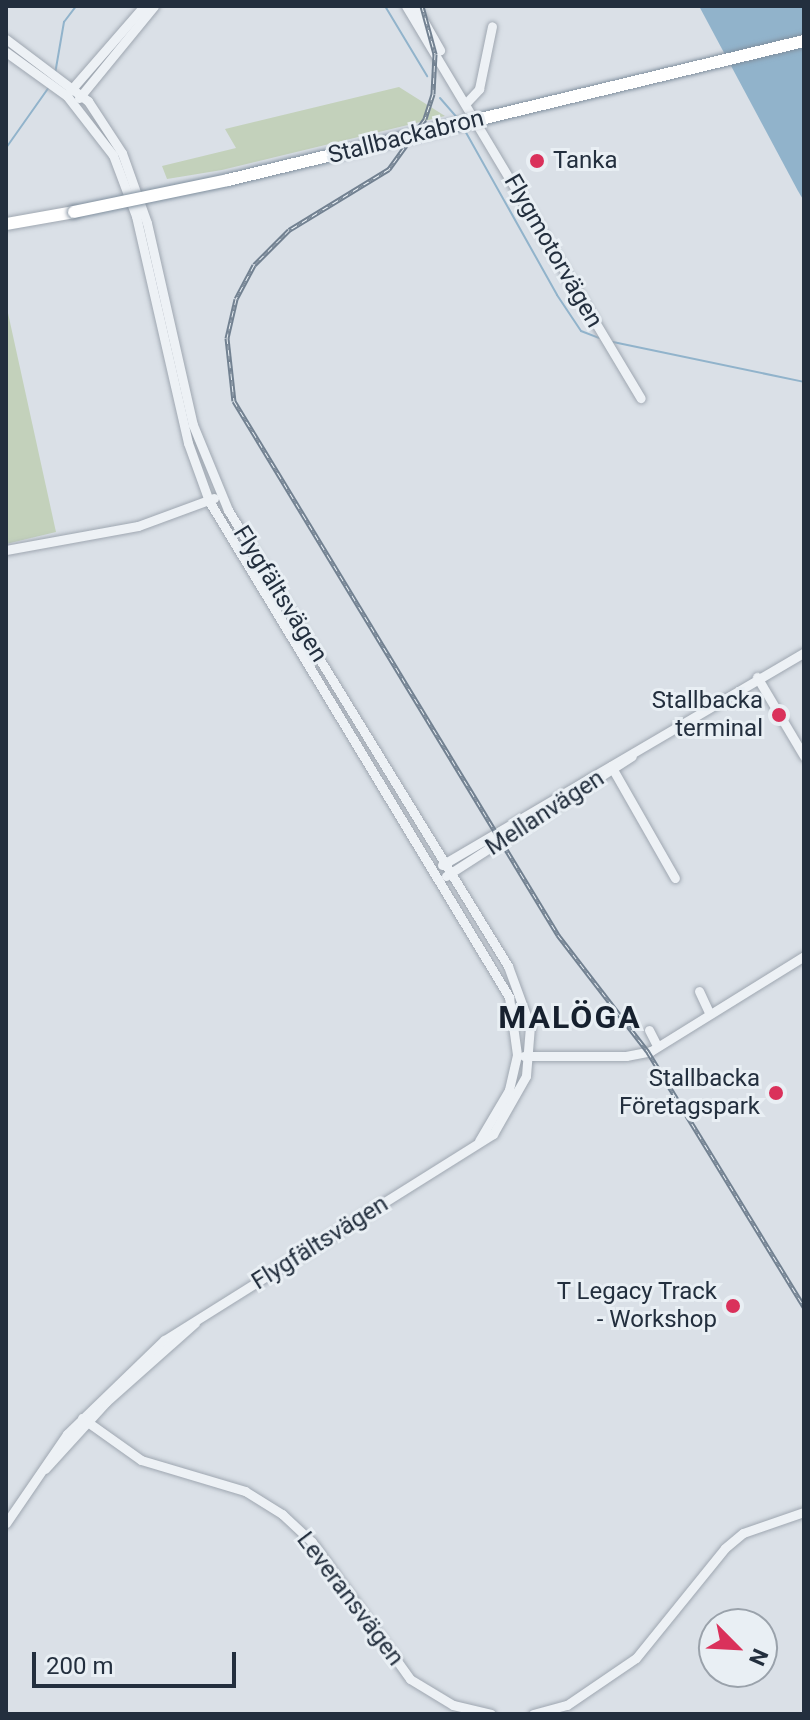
<!DOCTYPE html>
<meta charset="utf-8">
<style>
body{margin:0}
#map{position:relative;width:810px;height:1720px;overflow:hidden;background:#dae0e7;font-family:Roboto,sans-serif}
div>[style]{position:absolute}
[style*='--x']{left:calc(var(--x)*1px);top:calc(var(--y)*1px);width:calc(var(--w)*1px);rotate:calc(var(--a)*1deg)}
.green>*{inset:0;background:#c3d1bb}
.water>*{inset:0;background:#91b3cb}
.stream>*{height:2px;margin:-1px;padding:0 1px;transform-origin:1px;border-radius:1px;background:#91b3cb}
.roads{filter:drop-shadow(0 0 2px #9fa7b1) drop-shadow(0 0 2px #9fa7b1)}
.minor>*{height:9px;margin:-4.5px;padding:0 4.5px;transform-origin:4.5px;border-radius:4.5px;background:#edf1f5}
.highway>*{height:12px;margin:-6px;padding:0 6px;transform-origin:6px;border-radius:6px;background:#fff}
.rail>*{height:5px;margin-top:-2.5px;transform-origin:0;background:repeating-linear-gradient(90deg,#e9eff4 0 6px,#728191 0 12px);box-sizing:border-box;border-block:2px solid #728191}
.bridges{filter:drop-shadow(0 0 2px #808f9e) drop-shadow(0 0 2px #808f9e)}
.highway-bridge>*{height:12px;margin:-6px;padding:0 6px;transform-origin:6px;border-radius:6px;background:#fff}
.dots>*{width:22px;height:22px;translate:-50% -50%;box-sizing:border-box;border:4px solid #e9eff4;border-radius:50%}
span{translate:-50% -50%;white-space:nowrap;text-align:center;line-height:1.15;-webkit-text-stroke:6px #e9eff4;paint-order:stroke}
.street-label{font-size:24px;color:#232f3e}
.poi-label{font-size:24px;color:#232f3e}
.left{translate:0 -50%;text-align:left}
.right{translate:-100% -50%;text-align:right}
.district-label{font-size:32px;color:#16202e;font-weight:700;letter-spacing:2px}
.frame{position:absolute;inset:0;border:8px solid #232f3e;pointer-events:none}
.north{position:absolute;left:698px;top:1608px;width:80px;height:80px;box-sizing:border-box;background:#e9eff4;border:2px solid #9aa2ab;border-radius:50%;rotate:114deg;font-size:22px;font-weight:700;line-height:32px;text-align:center;color:#232f3e}
.north::after{content:'';display:block;margin:auto;width:28px;height:36px;background:#da315b;clip-path:polygon(50% 0,100% 100%,50% 72%,0 100%)}
.scale{position:absolute;left:32px;top:1652px;width:204px;height:36px;box-sizing:border-box;border:4px solid #232f3e;border-top:0;padding-left:10px;font-size:24px;line-height:28px;white-space:nowrap;color:#232f3e;-webkit-text-stroke:6px #e9eff4;paint-order:stroke}
</style>
<div id="map">
<div class="green">
<i style="clip-path:polygon(399px 87px,445px 116px,222px 170px,167px 179px,162px 166px,236px 148px,225px 129px)"></i>
<i style="clip-path:polygon(6px 304px,56px 532px,6px 544px)"></i>
</div>
<div class="water">
<i style="clip-path:polygon(699px 6px,804px 6px,804px 201px,798px 191px)"></i>
</div>
<div class="stream">
<i style="--x:385;--y:6;--w:82;--a:59"></i>
<i style="--x:55;--y:74;--w:53;--a:-80.2"></i>
<i style="--x:64;--y:22;--w:20;--a:-53"></i>
<i style="--x:440;--y:98;--w:29;--a:49"></i>
<i style="--x:464;--y:129;--w:190;--a:60.7"></i>
<i style="--x:557;--y:295;--w:43;--a:56.3"></i>
<i style="--x:581;--y:331;--w:19;--a:21"></i>
<i style="--x:6;--y:148;--w:75;--a:-54.8"></i>
<i style="--x:613;--y:342;--w:195;--a:11.8"></i>
</div>
<div class="roads">
<div class="minor">
<i style="--x:406;--y:6;--w:457;--a:59.1"></i>
<i style="--x:415;--y:6;--w:51;--a:60.4"></i>
<i style="--x:6;--y:39;--w:103;--a:37.1"></i>
<i style="--x:88;--y:101;--w:62;--a:56.8"></i>
<i style="--x:122;--y:153;--w:74;--a:70.3"></i>
<i style="--x:147;--y:223;--w:207;--a:77.2"></i>
<i style="--x:193;--y:425;--w:92;--a:67.6"></i>
<i style="--x:228;--y:510;--w:535;--a:58.45"></i>
<i style="--x:508;--y:966;--w:64;--a:69.9"></i>
<i style="--x:530;--y:1026;--w:50;--a:94.6"></i>
<i style="--x:526;--y:1076;--w:67;--a:119.6"></i>
<i style="--x:493;--y:1134;--w:388;--a:147.9"></i>
<i style="--x:164;--y:1340;--w:135;--a:135.9"></i>
<i style="--x:67;--y:1434;--w:108;--a:124.4"></i>
<i style="--x:6;--y:52;--w:75;--a:35.8"></i>
<i style="--x:67;--y:96;--w:75;--a:52.1"></i>
<i style="--x:113;--y:155;--w:65;--a:69.3"></i>
<i style="--x:136;--y:216;--w:233;--a:77.1"></i>
<i style="--x:188;--y:443;--w:62;--a:70.1"></i>
<i style="--x:209;--y:501;--w:580;--a:58.83"></i>
<i style="--x:509;--y:997;--w:59;--a:82.1"></i>
<i style="--x:517;--y:1055;--w:36;--a:103"></i>
<i style="--x:509;--y:1090;--w:59;--a:120.5"></i>
<i style="--x:70;--y:91;--w:113;--a:-49"></i>
<i style="--x:79;--y:98;--w:119;--a:-50.8"></i>
<i style="--x:467;--y:102;--w:18;--a:-47"></i>
<i style="--x:479;--y:89;--w:64;--a:-78.3"></i>
<i style="--x:6;--y:550;--w:134;--a:-10.3"></i>
<i style="--x:138;--y:526;--w:81;--a:-20.2"></i>
<i style="--x:757;--y:677;--w:92;--a:59.3"></i>
<i style="--x:611;--y:766;--w:129;--a:60.3"></i>
<i style="--x:442;--y:865;--w:420;--a:-30.4"></i>
<i style="--x:446;--y:876;--w:221;--a:-32.8"></i>
<i style="--x:699;--y:991;--w:23;--a:65"></i>
<i style="--x:649;--y:1030;--w:18;--a:63"></i>
<i style="--x:524;--y:1056;--w:102;--a:0"></i>
<i style="--x:626;--y:1056;--w:25;--a:-11"></i>
<i style="--x:651;--y:1051;--w:180;--a:-31.8"></i>
<i style="--x:82;--y:1418;--w:72;--a:35.4"></i>
<i style="--x:141;--y:1460;--w:109;--a:16.6"></i>
<i style="--x:245;--y:1491;--w:44;--a:31.9"></i>
<i style="--x:282;--y:1514;--w:41;--a:43"></i>
<i style="--x:312;--y:1542;--w:168;--a:54.4"></i>
<i style="--x:410;--y:1679;--w:50;--a:31.2"></i>
<i style="--x:453;--y:1705;--w:39;--a:13"></i>
<i style="--x:45;--y:1469;--w:91;--a:-47.7"></i>
<i style="--x:106;--y:1402;--w:119;--a:-41.6"></i>
<i style="--x:533;--y:1714;--w:35;--a:-15"></i>
<i style="--x:567;--y:1705;--w:83;--a:-34.3"></i>
<i style="--x:636;--y:1658;--w:141;--a:-51"></i>
<i style="--x:725;--y:1548;--w:23;--a:-40"></i>
<i style="--x:743;--y:1533;--w:65;--a:-19"></i>
</div>
<div class="highway">
<i style="--x:6;--y:224;--w:69;--a:-10"></i>
</div>
</div>
<div class="rail">
<i style="--x:422;--y:6;--w:50;--a:74.8"></i>
<i style="--x:435;--y:54;--w:40;--a:92.9"></i>
<i style="--x:433;--y:94;--w:26;--a:108"></i>
<i style="--x:425;--y:119;--w:62;--a:125.8"></i>
<i style="--x:389;--y:169;--w:117;--a:148.6"></i>
<i style="--x:289;--y:230;--w:49;--a:135"></i>
<i style="--x:254;--y:265;--w:38;--a:118"></i>
<i style="--x:236;--y:299;--w:40;--a:103"></i>
<i style="--x:227;--y:338;--w:63;--a:83.7"></i>
<i style="--x:234;--y:401;--w:625;--a:58.75"></i>
<i style="--x:558;--y:935;--w:148;--a:52.4"></i>
<i style="--x:648;--y:1052;--w:299;--a:58.5"></i>
</div>
<div class="bridges">
<div class="highway-bridge">
<i style="--x:74;--y:212;--w:157;--a:-11.7"></i>
<i style="--x:228;--y:180;--w:593;--a:-13.57"></i>
</div>
</div>
<div class="dots">
<i style="left:537px;top:161px;background:#da315b"></i>
<i style="left:779px;top:715px;background:#da315b"></i>
<i style="left:776px;top:1093px;background:#da315b"></i>
<i style="left:733px;top:1306px;background:#da315b"></i>
</div>
<div class="street-label">
<span style="left:406px;top:137px;rotate:-14deg">Stallbackabron</span>
<span style="left:553px;top:251px;rotate:60deg">Flygmotorvägen</span>
<span style="left:280px;top:594px;rotate:58deg">Flygfältsvägen</span>
<span style="left:545px;top:813px;rotate:-33deg">Mellanvägen</span>
<span style="left:320px;top:1243px;rotate:-32deg">Flygfältsvägen</span>
<span style="left:350px;top:1599px;rotate:53deg">Leveransvägen</span>
</div>
<div class="poi-label">
<span class="left" style="left:553px;top:161px">Tanka</span>
<span class="right" style="left:763px;top:715px">Stallbacka<br>terminal</span>
<span class="right" style="left:760px;top:1093px">Stallbacka<br>Företagspark</span>
<span class="right" style="left:717px;top:1306px">T Legacy Track<br>- Workshop</span>
</div>
<div class="district-label">
<span style="left:570px;top:1017px">MALÖGA</span>
</div>
<div class="frame"></div>
<div class="north">N</div>
<div class="scale">200 m</div>
</div>
